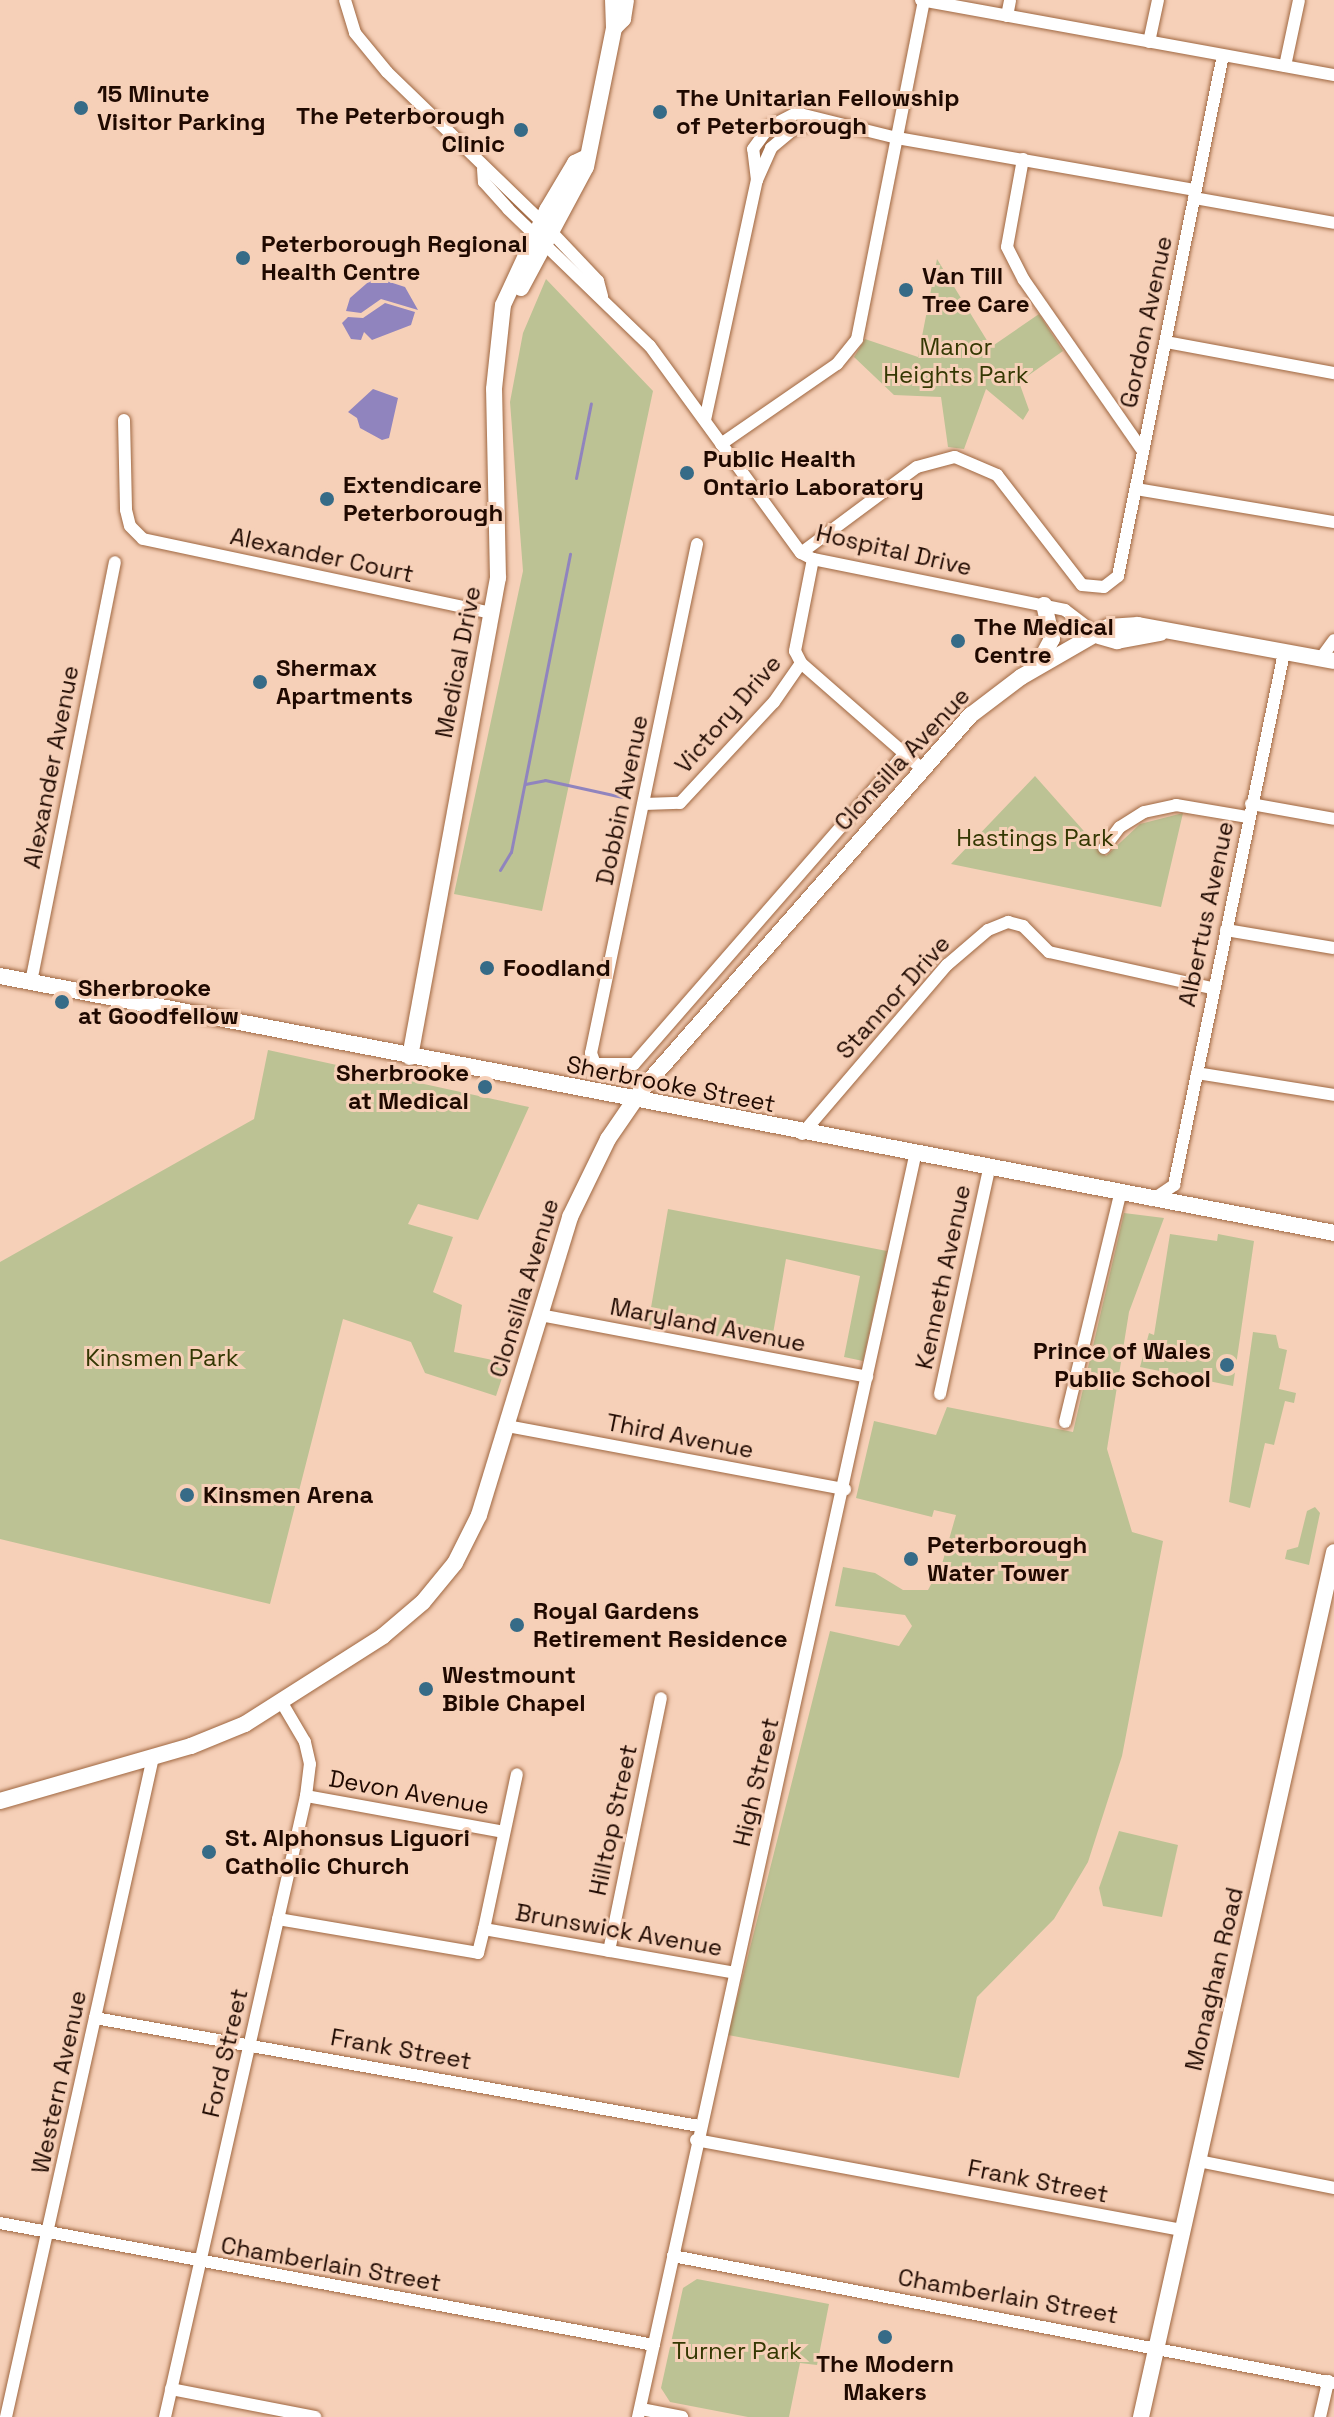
<!DOCTYPE html>
<style>
body{margin:0}
#map{position:relative;width:1334px;height:2417px;overflow:hidden;background:#f6d0b8;font-family:"Space Grotesk",sans-serif}
div>[style]{position:absolute}
[style*='--x']{left:calc(var(--x)*1px);top:calc(var(--y)*1px);width:calc(var(--w)*1px);rotate:calc(var(--a)*1deg)}
.green>*{inset:0;background:#bcc294}
.water>*{inset:0;background:#9084be}
.stream>*{height:3px;margin:-1.5px;padding:0 1.5px;transform-origin:1.5px;border-radius:1.5px;background:#9084be}
.roads{filter:drop-shadow(0 0 2px #9f6741) drop-shadow(0 0 2px #9f6741)}
.minor>*{height:12px;margin:-6px;padding:0 6px;transform-origin:6px;border-radius:6px;background:#fff}
.major>*{height:16px;margin:-8px;padding:0 8px;transform-origin:8px;border-radius:8px;background:#fff}
.dots>*{width:22px;height:22px;translate:-50% -50%;box-sizing:border-box;border:4px solid #f6d0b8;border-radius:50%}
span{translate:-50% -50%;white-space:nowrap;text-align:center;line-height:1.15;-webkit-text-stroke:6px #f6d0b8;paint-order:stroke}
.poi-label{font-size:24px;color:#1f0900;font-weight:700}
.left{translate:0 -50%;text-align:left}
.right{translate:-100% -50%;text-align:right}
.street-label{font-size:24px;color:#1f0900}
.park-label{font-size:24px;color:#343803}
</style>
<div id="map">
<div class="green">
<i style="clip-path:polygon(937px 259px,991px 347px,1039px 314px,1063px 351px,1019px 382px,1029px 410px,1023px 420px,986px 389px,964px 449px,948px 447px,941px 397px,894px 395px,854px 357px,865px 339px,918px 357px)"></i>
<i style="clip-path:polygon(546px 279px,653px 391px,542px 911px,454px 894px,523px 571px,510px 402px,523px 333px)"></i>
<i style="clip-path:polygon(1035px 776px,1106px 856px,1140px 824px,1183px 813px,1161px 907px,951px 864px)"></i>
<i style="clip-path:polygon(268px 1050px,529px 1107px,478px 1220px,418px 1204px,408px 1224px,453px 1237px,433px 1292px,462px 1305px,454px 1352px,507px 1363px,496px 1396px,425px 1373px,411px 1342px,343px 1319px,270px 1604px,0 1539px,0 1262px,254px 1119px)"></i>
<i style="clip-path:polygon(668px 1209px,887px 1251px,863px 1361px,844px 1357px,860px 1276px,786px 1259px,771px 1345px,648px 1325px)"></i>
<i style="clip-path:polygon(1124px 1213px,1164px 1218px,1129px 1312px,1107px 1449px,1132px 1532px,1163px 1541px,1122px 1756px,1088px 1862px,1054px 1919px,977px 1997px,959px 2078px,728px 2035px,830px 1631px,899px 1646px,912px 1626px,905px 1615px,835px 1606px,843px 1567px,875px 1573px,903px 1590px,928px 1590px,942px 1564px,956px 1515px,934px 1510px,932px 1517px,856px 1498px,874px 1421px,936px 1435px,947px 1407px,1073px 1432px)"></i>
<i style="clip-path:polygon(1170px 1234px,1217px 1241px,1218px 1234px,1254px 1241px,1233px 1386px,1140px 1367px,1149px 1333px,1154px 1335px)"></i>
<i style="clip-path:polygon(1253px 1332px,1276px 1335px,1279px 1348px,1287px 1350px,1279px 1389px,1296px 1393px,1294px 1403px,1285px 1401px,1274px 1445px,1265px 1443px,1250px 1508px,1229px 1502px)"></i>
<i style="clip-path:polygon(1315px 1507px,1320px 1513px,1309px 1565px,1285px 1559px,1287px 1550px,1298px 1547px,1307px 1511px)"></i>
<i style="clip-path:polygon(1119px 1831px,1178px 1845px,1162px 1917px,1103px 1906px,1099px 1888px)"></i>
<i style="clip-path:polygon(697px 2279px,829px 2304px,817px 2365px,800px 2363px,789px 2417px,748px 2417px,670px 2402px,661px 2388px,683px 2288px)"></i>
</div>
<div class="water">
<i style="clip-path:polygon(374px 277px,405px 287px,418px 310px,381px 299px,361px 313px,346px 311px,350px 298px)"></i>
<i style="clip-path:polygon(385px 303px,415px 312px,411px 325px,372px 340px,364px 332px,361px 340px,351px 339px,342px 323px,348px 317px,363px 318px)"></i>
<i style="clip-path:polygon(373px 389px,398px 398px,389px 438px,382px 440px,360px 428px,357px 418px,348px 412px)"></i>
</div>
<div class="stream">
<i style="--x:576;--y:478;--w:76;--a:-78.7"></i>
<i style="--x:525;--y:784;--w:20;--a:-11"></i>
<i style="--x:545;--y:780;--w:79;--a:12.4"></i>
<i style="--x:500;--y:870;--w:21;--a:-59"></i>
<i style="--x:511;--y:852;--w:304;--a:-78.8"></i>
</div>
<div class="roads">
<div class="minor">
<i style="--x:345;--y:0;--w:34;--a:73"></i>
<i style="--x:355;--y:33;--w:50;--a:50.6"></i>
<i style="--x:387;--y:72;--w:214;--a:44.1"></i>
<i style="--x:541;--y:221;--w:83;--a:46.5"></i>
<i style="--x:598;--y:281;--w:16;--a:75"></i>
<i style="--x:921;--y:0;--w:420;--a:10.3"></i>
<i style="--x:1007;--y:16;--w:16;--a:-79"></i>
<i style="--x:1149;--y:42;--w:43;--a:-77.9"></i>
<i style="--x:1285;--y:66;--w:67;--a:-78"></i>
<i style="--x:1023;--y:159;--w:89;--a:100.3"></i>
<i style="--x:1007;--y:247;--w:37;--a:63"></i>
<i style="--x:1024;--y:280;--w:207;--a:55.2"></i>
<i style="--x:483;--y:169;--w:13;--a:86"></i>
<i style="--x:484;--y:182;--w:36;--a:48"></i>
<i style="--x:508;--y:209;--w:197;--a:44"></i>
<i style="--x:650;--y:346;--w:256;--a:53.9"></i>
<i style="--x:801;--y:553;--w:13;--a:27"></i>
<i style="--x:813;--y:559;--w:257;--a:11.4"></i>
<i style="--x:1065;--y:610;--w:43;--a:37.4"></i>
<i style="--x:757;--y:180;--w:31;--a:-97"></i>
<i style="--x:753;--y:149;--w:27;--a:-54"></i>
<i style="--x:769;--y:127;--w:30;--a:-27"></i>
<i style="--x:796;--y:113;--w:104;--a:13.9"></i>
<i style="--x:897;--y:138;--w:303;--a:9.9"></i>
<i style="--x:1194;--y:198;--w:142;--a:10.1"></i>
<i style="--x:1166;--y:342;--w:171;--a:10.5"></i>
<i style="--x:124;--y:420;--w:90;--a:88.7"></i>
<i style="--x:126;--y:510;--w:16;--a:76"></i>
<i style="--x:130;--y:526;--w:18;--a:45"></i>
<i style="--x:143;--y:539;--w:357;--a:12"></i>
<i style="--x:705;--y:420;--w:246;--a:-77.8"></i>
<i style="--x:757;--y:180;--w:35;--a:-66"></i>
<i style="--x:771;--y:148;--w:31;--a:-40"></i>
<i style="--x:795;--y:128;--w:32;--a:-11"></i>
<i style="--x:721;--y:444;--w:141;--a:-34.6"></i>
<i style="--x:837;--y:364;--w:32;--a:-51"></i>
<i style="--x:857;--y:339;--w:345;--a:-78.8"></i>
<i style="--x:1136;--y:489;--w:201;--a:9.5"></i>
<i style="--x:697;--y:544;--w:520;--a:101.76"></i>
<i style="--x:591;--y:1053;--w:12;--a:70"></i>
<i style="--x:595;--y:1064;--w:39;--a:0"></i>
<i style="--x:634;--y:1064;--w:413;--a:-48.9"></i>
<i style="--x:801;--y:553;--w:144;--a:-36.6"></i>
<i style="--x:917;--y:467;--w:39;--a:-15"></i>
<i style="--x:955;--y:457;--w:46;--a:23.2"></i>
<i style="--x:997;--y:475;--w:139;--a:52.3"></i>
<i style="--x:1082;--y:585;--w:22;--a:5"></i>
<i style="--x:1104;--y:587;--w:18;--a:-38"></i>
<i style="--x:1118;--y:576;--w:531;--a:-78.61"></i>
<i style="--x:813;--y:559;--w:94;--a:101.1"></i>
<i style="--x:795;--y:651;--w:13;--a:63"></i>
<i style="--x:801;--y:663;--w:161;--a:41.2"></i>
<i style="--x:1321;--y:658;--w:22;--a:-54"></i>
<i style="--x:644;--y:804;--w:36;--a:-2"></i>
<i style="--x:680;--y:803;--w:138;--a:-47.1"></i>
<i style="--x:774;--y:702;--w:47;--a:-55.3"></i>
<i style="--x:1251;--y:804;--w:84;--a:10.2"></i>
<i style="--x:1104;--y:848;--w:26;--a:-53"></i>
<i style="--x:1120;--y:827;--w:28;--a:-32"></i>
<i style="--x:1144;--y:812;--w:33;--a:-12"></i>
<i style="--x:1176;--y:805;--w:73;--a:9.5"></i>
<i style="--x:1226;--y:930;--w:109;--a:9.5"></i>
<i style="--x:31;--y:982;--w:428;--a:-78.7"></i>
<i style="--x:1197;--y:1073;--w:139;--a:9.1"></i>
<i style="--x:802;--y:1134;--w:223;--a:-49.4"></i>
<i style="--x:947;--y:965;--w:54;--a:-40.5"></i>
<i style="--x:988;--y:930;--w:22;--a:-22"></i>
<i style="--x:1008;--y:922;--w:16;--a:15"></i>
<i style="--x:1023;--y:926;--w:37;--a:45"></i>
<i style="--x:1049;--y:952;--w:167;--a:12.5"></i>
<i style="--x:1152;--y:1200;--w:27;--a:-34"></i>
<i style="--x:1174;--y:1185;--w:543;--a:-78.32"></i>
<i style="--x:540;--y:1315;--w:333;--a:10.7"></i>
<i style="--x:940;--y:1394;--w:229;--a:-77.7"></i>
<i style="--x:1065;--y:1422;--w:235;--a:-76.4"></i>
<i style="--x:507;--y:1426;--w:344;--a:10.6"></i>
<i style="--x:306;--y:1796;--w:201;--a:10.3"></i>
<i style="--x:278;--y:1919;--w:203;--a:9.6"></i>
<i style="--x:478;--y:1953;--w:25;--a:-76"></i>
<i style="--x:484;--y:1929;--w:255;--a:9.9"></i>
<i style="--x:484;--y:1929;--w:158;--a:-78"></i>
<i style="--x:609;--y:1951;--w:258;--a:-78.4"></i>
<i style="--x:95;--y:2018;--w:614;--a:10.14"></i>
<i style="--x:696;--y:2140;--w:494;--a:10.5"></i>
<i style="--x:1198;--y:2161;--w:139;--a:11.2"></i>
<i style="--x:0;--y:2223;--w:665;--a:10.57"></i>
<i style="--x:673;--y:2256;--w:673;--a:10.88"></i>
<i style="--x:171;--y:2389;--w:147;--a:11"></i>
<i style="--x:641;--y:2409;--w:42;--a:11"></i>
<i style="--x:6;--y:2417;--w:676;--a:-77.44"></i>
<i style="--x:165;--y:2417;--w:637;--a:-77.21"></i>
<i style="--x:306;--y:1796;--w:32;--a:-83"></i>
<i style="--x:310;--y:1764;--w:23;--a:-103"></i>
<i style="--x:305;--y:1742;--w:45;--a:-120.5"></i>
<i style="--x:638;--y:2417;--w:1291;--a:-77.61"></i>
<i style="--x:1320;--y:2417;--w:37;--a:-77"></i>
</div>
<div class="major">
<i style="--x:614;--y:28;--w:13;--a:-45"></i>
<i style="--x:623;--y:19;--w:19;--a:-81"></i>
<i style="--x:521;--y:288;--w:137;--a:-61.8"></i>
<i style="--x:586;--y:167;--w:142;--a:-78.6"></i>
<i style="--x:614;--y:28;--w:28;--a:-92"></i>
<i style="--x:1099;--y:636;--w:19;--a:16"></i>
<i style="--x:1117;--y:641;--w:44;--a:-10.5"></i>
<i style="--x:1037;--y:667;--w:32;--a:-62"></i>
<i style="--x:1052;--y:639;--w:35;--a:-103"></i>
<i style="--x:0;--y:976;--w:1359;--a:10.9"></i>
<i style="--x:410;--y:1057;--w:487;--a:-79.6"></i>
<i style="--x:498;--y:578;--w:189;--a:-91.2"></i>
<i style="--x:494;--y:389;--w:84;--a:-83.9"></i>
<i style="--x:503;--y:305;--w:105;--a:-65.1"></i>
<i style="--x:547;--y:210;--w:55;--a:-59.2"></i>
<i style="--x:575;--y:163;--w:11;--a:-27"></i>
<i style="--x:0;--y:1801;--w:199;--a:-16.1"></i>
<i style="--x:191;--y:1746;--w:58;--a:-22.2"></i>
<i style="--x:245;--y:1724;--w:164;--a:-32.5"></i>
<i style="--x:383;--y:1636;--w:52;--a:-40.4"></i>
<i style="--x:423;--y:1602;--w:50;--a:-50.6"></i>
<i style="--x:455;--y:1563;--w:54;--a:-63.4"></i>
<i style="--x:479;--y:1515;--w:312;--a:-73"></i>
<i style="--x:570;--y:1217;--w:87;--a:-64"></i>
<i style="--x:608;--y:1139;--w:62;--a:-55.5"></i>
<i style="--x:643;--y:1088;--w:497;--a:-48.7"></i>
<i style="--x:971;--y:715;--w:63;--a:-37.2"></i>
<i style="--x:1021;--y:677;--w:100;--a:-29.9"></i>
<i style="--x:1108;--y:627;--w:30;--a:-4"></i>
<i style="--x:1138;--y:625;--w:199;--a:10.4"></i>
<i style="--x:1141;--y:2417;--w:886;--a:-77.42"></i>
</div>
</div>
<div class="dots">
<i style="left:81px;top:108px;background:#366b87"></i>
<i style="left:660px;top:112px;background:#366b87"></i>
<i style="left:521px;top:130px;background:#366b87"></i>
<i style="left:243px;top:258px;background:#366b87"></i>
<i style="left:906px;top:290px;background:#366b87"></i>
<i style="left:687px;top:473px;background:#366b87"></i>
<i style="left:327px;top:499px;background:#366b87"></i>
<i style="left:958px;top:641px;background:#366b87"></i>
<i style="left:260px;top:682px;background:#366b87"></i>
<i style="left:487px;top:968px;background:#366b87"></i>
<i style="left:62px;top:1002px;background:#366b87"></i>
<i style="left:485px;top:1087px;background:#366b87"></i>
<i style="left:1227px;top:1365px;background:#366b87"></i>
<i style="left:187px;top:1495px;background:#366b87"></i>
<i style="left:911px;top:1559px;background:#366b87"></i>
<i style="left:517px;top:1625px;background:#366b87"></i>
<i style="left:426px;top:1689px;background:#366b87"></i>
<i style="left:209px;top:1852px;background:#366b87"></i>
<i style="left:885px;top:2337px;background:#366b87"></i>
</div>
<div class="poi-label">
<span class="left" style="left:97px;top:108px">15 Minute<br>Visitor Parking</span>
<span class="left" style="left:676px;top:112px">The Unitarian Fellowship<br>of Peterborough</span>
<span class="right" style="left:505px;top:130px">The Peterborough<br>Clinic</span>
<span class="left" style="left:261px;top:258px">Peterborough Regional<br>Health Centre</span>
<span class="left" style="left:922px;top:290px">Van Till<br>Tree Care</span>
<span class="left" style="left:703px;top:473px">Public Health<br>Ontario Laboratory</span>
<span class="left" style="left:343px;top:499px">Extendicare<br>Peterborough</span>
<span class="left" style="left:974px;top:641px">The Medical<br>Centre</span>
<span class="left" style="left:276px;top:682px">Shermax<br>Apartments</span>
<span class="left" style="left:503px;top:968px">Foodland</span>
<span class="left" style="left:78px;top:1002px">Sherbrooke<br>at Goodfellow</span>
<span class="right" style="left:469px;top:1087px">Sherbrooke<br>at Medical</span>
<span class="right" style="left:1211px;top:1365px">Prince of Wales<br>Public School</span>
<span class="left" style="left:203px;top:1495px">Kinsmen Arena</span>
<span class="left" style="left:927px;top:1559px">Peterborough<br>Water Tower</span>
<span class="left" style="left:533px;top:1625px">Royal Gardens<br>Retirement Residence</span>
<span class="left" style="left:442px;top:1689px">Westmount<br>Bible Chapel</span>
<span class="left" style="left:225px;top:1852px">St. Alphonsus Liguori<br>Catholic Church</span>
<span style="left:885px;top:2378px">The Modern<br>Makers</span>
</div>
<div class="street-label">
<span style="left:1146px;top:322px;rotate:-78deg">Gordon Avenue</span>
<span style="left:894px;top:550px;rotate:13deg">Hospital Drive</span>
<span style="left:322px;top:555px;rotate:12deg">Alexander Court</span>
<span style="left:458px;top:662px;rotate:-79deg">Medical Drive</span>
<span style="left:728px;top:714px;rotate:-49deg">Victory Drive</span>
<span style="left:902px;top:759px;rotate:-47deg">Clonsilla Avenue</span>
<span style="left:51px;top:767px;rotate:-79deg">Alexander Avenue</span>
<span style="left:622px;top:800px;rotate:-78deg">Dobbin Avenue</span>
<span style="left:1206px;top:914px;rotate:-78deg">Albertus Avenue</span>
<span style="left:893px;top:997px;rotate:-48deg">Stannor Drive</span>
<span style="left:671px;top:1084px;rotate:11deg">Sherbrooke Street</span>
<span style="left:943px;top:1277px;rotate:-78deg">Kenneth Avenue</span>
<span style="left:524px;top:1288px;rotate:-73deg">Clonsilla Avenue</span>
<span style="left:708px;top:1325px;rotate:11deg">Maryland Avenue</span>
<span style="left:680px;top:1436px;rotate:11deg">Third Avenue</span>
<span style="left:756px;top:1782px;rotate:-77deg">High Street</span>
<span style="left:409px;top:1792px;rotate:10deg">Devon Avenue</span>
<span style="left:613px;top:1820px;rotate:-78deg">Hilltop Street</span>
<span style="left:619px;top:1930px;rotate:10deg">Brunswick Avenue</span>
<span style="left:1214px;top:1979px;rotate:-77deg">Monaghan Road</span>
<span style="left:401px;top:2049px;rotate:10deg">Frank Street</span>
<span style="left:225px;top:2053px;rotate:-77deg">Ford Street</span>
<span style="left:59px;top:2082px;rotate:-78deg">Western Avenue</span>
<span style="left:1038px;top:2181px;rotate:11deg">Frank Street</span>
<span style="left:331px;top:2264px;rotate:10deg">Chamberlain Street</span>
<span style="left:1008px;top:2296px;rotate:10deg">Chamberlain Street</span>
</div>
<div class="park-label">
<span style="left:956px;top:361px">Manor<br>Heights Park</span>
<span style="left:1035px;top:838px">Hastings Park</span>
<span style="left:162px;top:1358px">Kinsmen Park</span>
<span style="left:737px;top:2351px">Turner Park</span>
</div>
</div>
